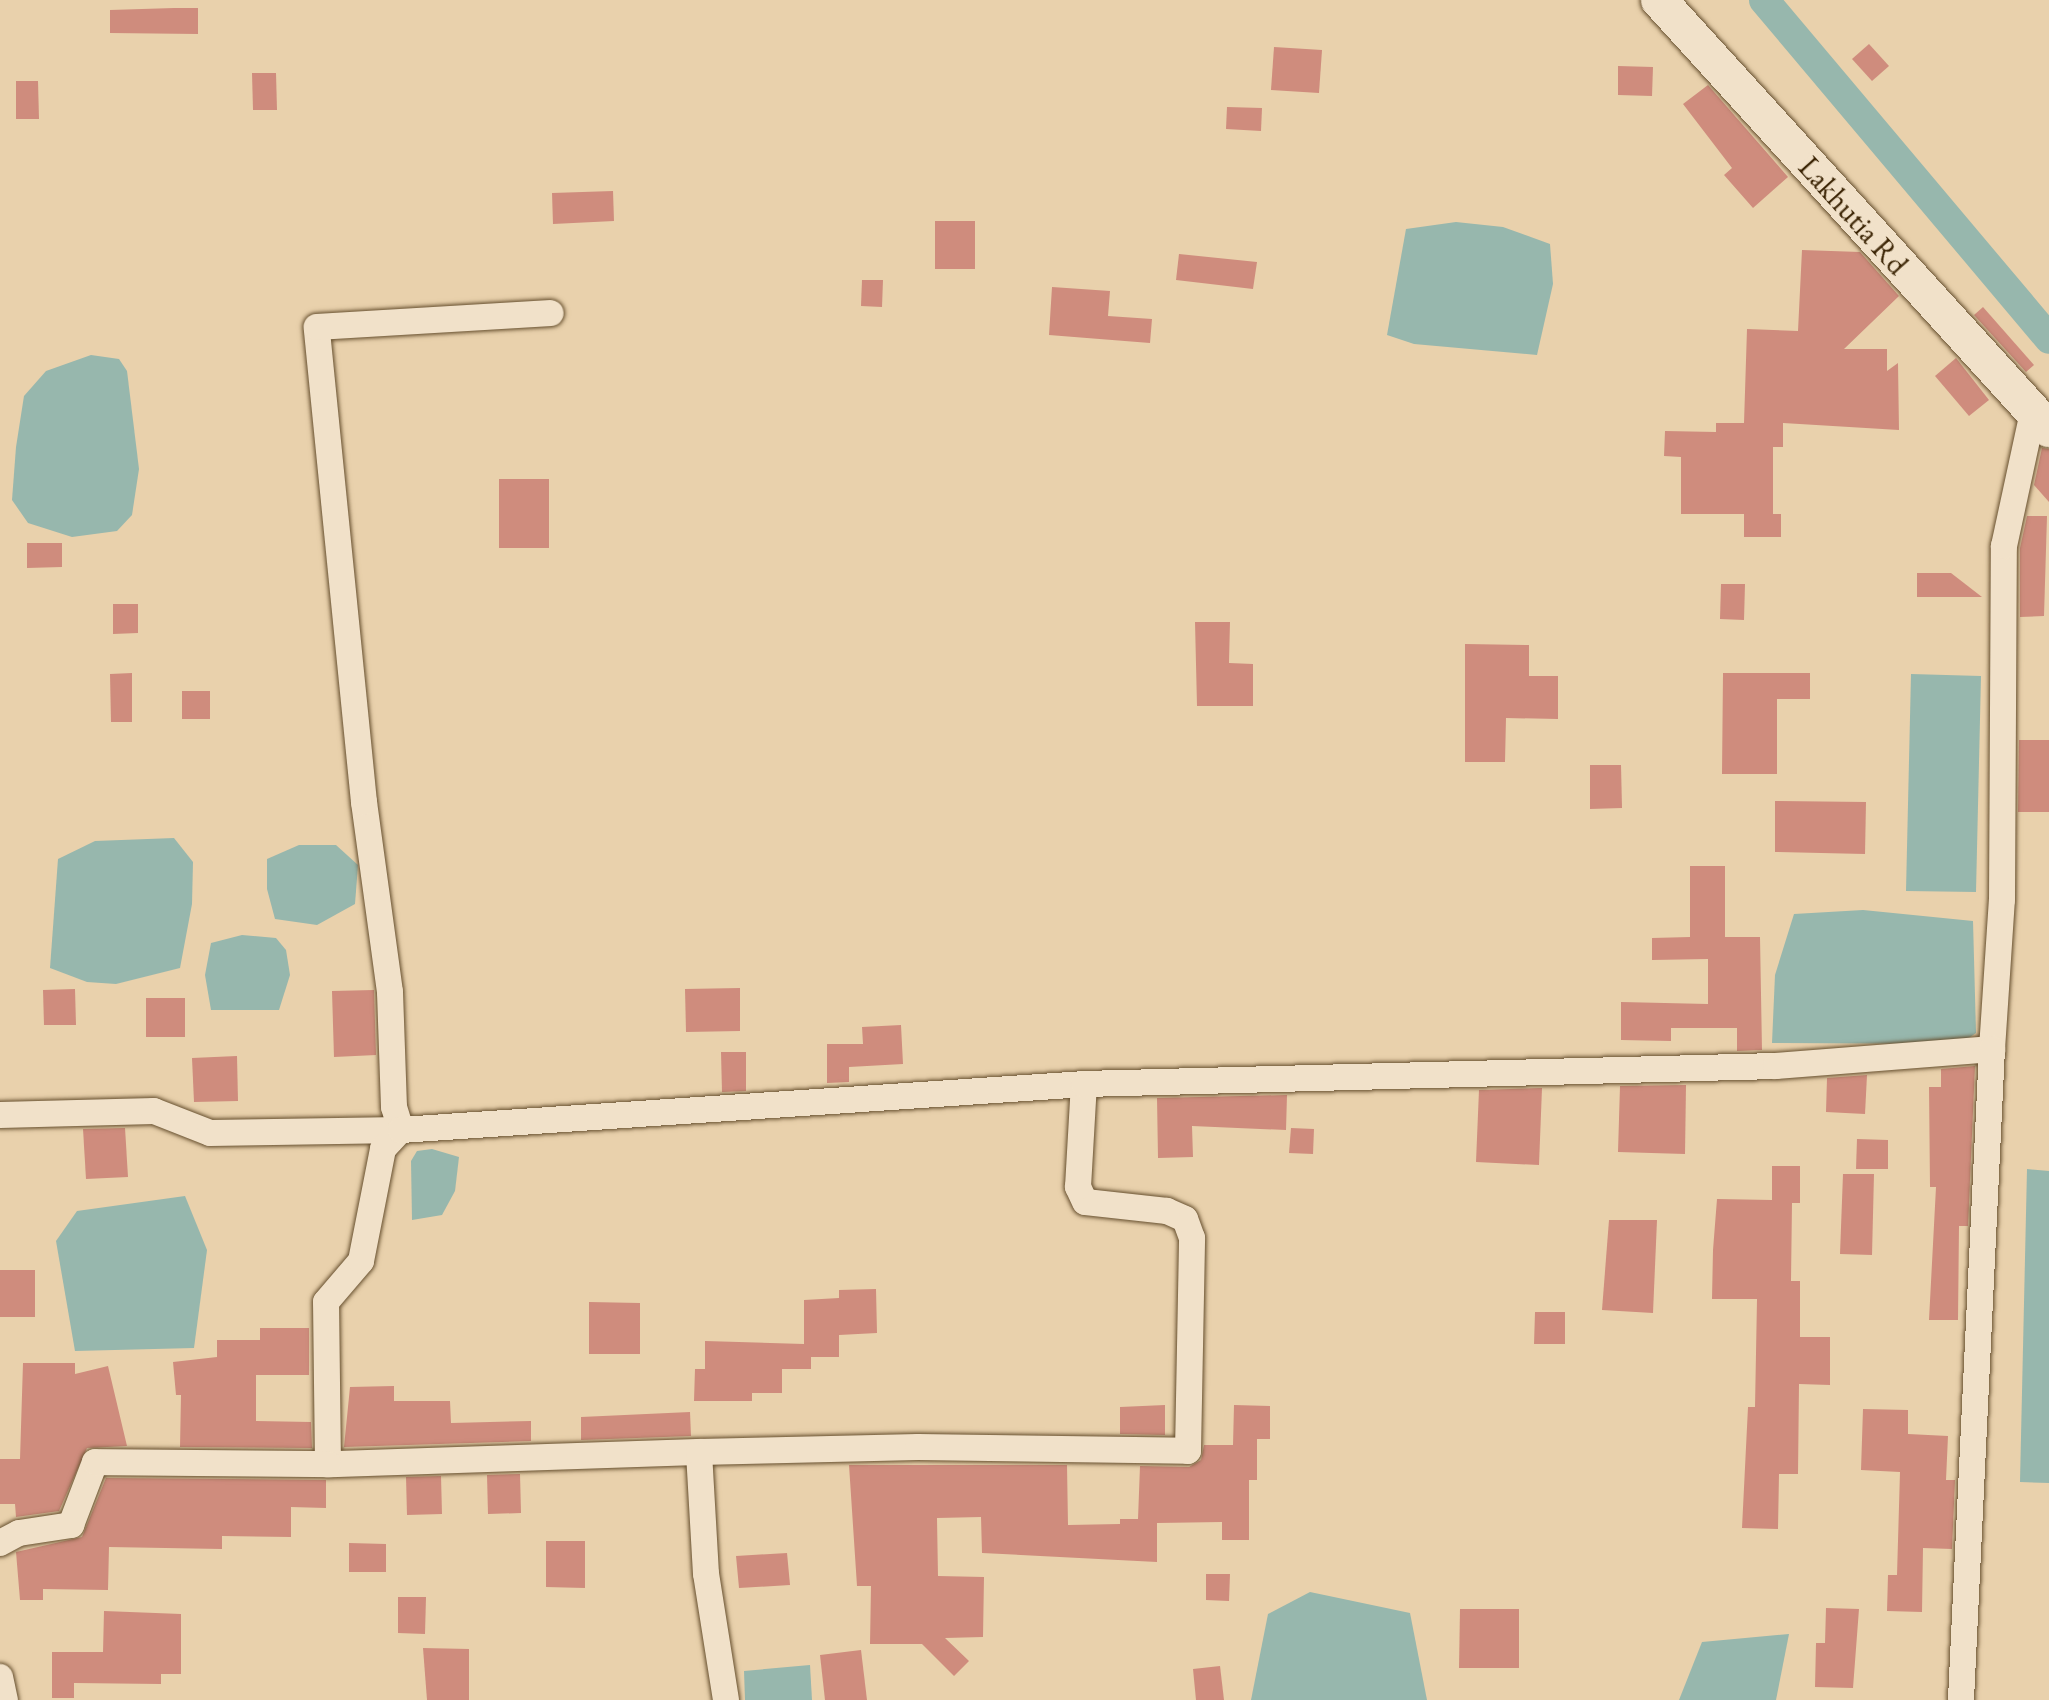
<!DOCTYPE html>
<style>
body{margin:0}
#map{position:relative;width:2049px;height:1700px;overflow:hidden;background:#e9d1ac;font-family:"EB Garamond",serif}
div>[style]{position:absolute}
[style*='--x']{left:calc(var(--x)*1px);top:calc(var(--y)*1px);width:calc(var(--w)*1px);rotate:calc(var(--a)*1deg)}
.water>*{inset:0;background:#97b7ad}
.canal>*{height:30px;margin:-15px;padding:0 15px;transform-origin:15px;border-radius:15px;background:#97b7ad}
.building>*{inset:0;background:#cf8c7d}
.roads{filter:drop-shadow(0 0 2px #664f2e) drop-shadow(0 0 2px #664f2e)}
.street>*{height:26px;margin:-13px;padding:0 13px;transform-origin:13px;border-radius:13px;background:#f1e1c9}
.secondary>*{height:36px;margin:-18px;padding:0 18px;transform-origin:18px;border-radius:18px;background:#f1e1c9}
span{translate:-50% -50%;white-space:nowrap;text-align:center;line-height:1.15;-webkit-text-stroke:8px #f1e1c9;paint-order:stroke}
.street-label{font-size:30px;color:#3b2404}
</style>
<div id="map">
<div class="water">
<i style="clip-path:polygon(1456px 222px,1503px 227px,1550px 244px,1553px 284px,1537px 355px,1414px 344px,1387px 335px,1406px 229px)"></i>
<i style="clip-path:polygon(91px 355px,119px 359px,127px 371px,139px 469px,132px 515px,117px 531px,72px 537px,28px 523px,12px 500px,16px 447px,24px 396px,46px 371px)"></i>
<i style="clip-path:polygon(1911px 674px,1981px 676px,1976px 892px,1906px 891px)"></i>
<i style="clip-path:polygon(174px 838px,193px 862px,192px 904px,180px 968px,116px 984px,87px 982px,50px 968px,58px 859px,95px 841px)"></i>
<i style="clip-path:polygon(299px 845px,336px 845px,358px 865px,355px 904px,317px 925px,275px 919px,267px 889px,267px 859px)"></i>
<i style="clip-path:polygon(1863px 910px,1973px 921px,1976px 1033px,1960px 1044px,1772px 1043px,1775px 975px,1794px 914px)"></i>
<i style="clip-path:polygon(242px 935px,276px 938px,286px 950px,290px 975px,279px 1010px,211px 1010px,205px 975px,211px 943px)"></i>
<i style="clip-path:polygon(432px 1149px,459px 1157px,455px 1191px,442px 1215px,412px 1220px,411px 1161px,417px 1151px)"></i>
<i style="clip-path:polygon(2027px 1169px,2049px 1171px,2049px 1483px,2020px 1482px)"></i>
<i style="clip-path:polygon(185px 1196px,207px 1250px,194px 1348px,75px 1351px,56px 1241px,77px 1211px)"></i>
<i style="clip-path:polygon(1310px 1592px,1410px 1613px,1427px 1700px,1251px 1700px,1268px 1614px)"></i>
<i style="clip-path:polygon(1789px 1634px,1776px 1700px,1679px 1700px,1702px 1642px)"></i>
<i style="clip-path:polygon(810px 1665px,812px 1700px,745px 1700px,744px 1671px)"></i>
</div>
<div class="canal">
<i style="--x:1764;--y:0;--w:443;--a:49.9"></i>
</div>
<div class="building">
<i style="clip-path:polygon(174px 8px,198px 8px,198px 34px,110px 33px,110px 10px)"></i>
<i style="clip-path:polygon(1869px 44px,1889px 66px,1872px 81px,1852px 59px)"></i>
<i style="clip-path:polygon(1274px 47px,1322px 50px,1319px 93px,1271px 90px)"></i>
<i style="clip-path:polygon(1618px 66px,1653px 67px,1652px 96px,1618px 95px)"></i>
<i style="clip-path:polygon(252px 73px,276px 73px,277px 110px,253px 110px)"></i>
<i style="clip-path:polygon(16px 81px,38px 81px,39px 119px,16px 119px)"></i>
<i style="clip-path:polygon(1708px 85px,1788px 177px,1753px 208px,1724px 175px,1732px 168px,1683px 104px)"></i>
<i style="clip-path:polygon(1227px 107px,1262px 108px,1261px 131px,1226px 129px)"></i>
<i style="clip-path:polygon(613px 191px,614px 221px,553px 224px,552px 193px)"></i>
<i style="clip-path:polygon(935px 221px,975px 221px,975px 269px,935px 269px)"></i>
<i style="clip-path:polygon(1802px 250px,1860px 252px,1899px 296px,1844px 349px,1887px 349px,1887px 371px,1898px 363px,1899px 430px,1783px 423px,1783px 447px,1773px 447px,1773px 514px,1781px 514px,1781px 537px,1744px 537px,1744px 514px,1681px 514px,1681px 457px,1664px 456px,1665px 431px,1716px 432px,1716px 423px,1744px 423px,1747px 329px,1798px 331px)"></i>
<i style="clip-path:polygon(1179px 254px,1257px 262px,1253px 289px,1176px 280px)"></i>
<i style="clip-path:polygon(862px 280px,883px 280px,882px 307px,861px 306px)"></i>
<i style="clip-path:polygon(1052px 287px,1110px 291px,1108px 316px,1152px 319px,1150px 343px,1049px 335px)"></i>
<i style="clip-path:polygon(1983px 307px,2034px 365px,2026px 372px,1974px 315px)"></i>
<i style="clip-path:polygon(1956px 358px,1989px 400px,1969px 416px,1935px 376px)"></i>
<i style="clip-path:polygon(2042px 448px,2049px 449px,2049px 502px,2034px 485px)"></i>
<i style="clip-path:polygon(499px 479px,549px 479px,549px 548px,499px 548px)"></i>
<i style="clip-path:polygon(2027px 516px,2047px 516px,2044px 616px,2020px 617px,2020px 548px)"></i>
<i style="clip-path:polygon(27px 543px,62px 543px,62px 567px,27px 568px)"></i>
<i style="clip-path:polygon(1917px 573px,1951px 573px,1982px 597px,1917px 597px)"></i>
<i style="clip-path:polygon(1721px 584px,1745px 584px,1744px 620px,1720px 619px)"></i>
<i style="clip-path:polygon(113px 604px,138px 604px,138px 633px,113px 634px)"></i>
<i style="clip-path:polygon(1195px 622px,1230px 622px,1229px 663px,1253px 664px,1253px 706px,1197px 706px)"></i>
<i style="clip-path:polygon(1465px 644px,1529px 645px,1529px 676px,1558px 676px,1558px 719px,1506px 718px,1505px 762px,1465px 762px)"></i>
<i style="clip-path:polygon(132px 673px,132px 722px,111px 722px,110px 674px)"></i>
<i style="clip-path:polygon(1723px 673px,1810px 673px,1810px 699px,1777px 699px,1777px 774px,1722px 774px)"></i>
<i style="clip-path:polygon(182px 691px,210px 691px,210px 719px,182px 719px)"></i>
<i style="clip-path:polygon(2019px 740px,2049px 740px,2049px 812px,2018px 812px)"></i>
<i style="clip-path:polygon(1590px 765px,1621px 765px,1622px 808px,1590px 809px)"></i>
<i style="clip-path:polygon(1775px 801px,1866px 802px,1865px 854px,1775px 852px)"></i>
<i style="clip-path:polygon(1690px 866px,1725px 866px,1725px 937px,1760px 937px,1762px 1050px,1737px 1051px,1737px 1028px,1671px 1028px,1671px 1041px,1621px 1040px,1621px 1002px,1708px 1004px,1708px 959px,1652px 960px,1652px 938px,1690px 937px)"></i>
<i style="clip-path:polygon(740px 988px,740px 1031px,686px 1032px,685px 989px)"></i>
<i style="clip-path:polygon(75px 989px,76px 1025px,44px 1025px,43px 990px)"></i>
<i style="clip-path:polygon(374px 990px,376px 1055px,334px 1057px,332px 991px)"></i>
<i style="clip-path:polygon(146px 998px,185px 998px,185px 1037px,146px 1037px)"></i>
<i style="clip-path:polygon(901px 1025px,903px 1064px,849px 1067px,849px 1082px,827px 1083px,827px 1044px,863px 1044px,862px 1027px)"></i>
<i style="clip-path:polygon(721px 1052px,746px 1052px,746px 1091px,722px 1092px)"></i>
<i style="clip-path:polygon(237px 1056px,238px 1101px,194px 1102px,192px 1058px)"></i>
<i style="clip-path:polygon(1975px 1066px,1968px 1226px,1959px 1226px,1958px 1320px,1929px 1320px,1936px 1187px,1930px 1187px,1929px 1087px,1941px 1087px,1941px 1069px)"></i>
<i style="clip-path:polygon(1867px 1075px,1865px 1114px,1826px 1112px,1827px 1078px)"></i>
<i style="clip-path:polygon(1686px 1085px,1685px 1154px,1618px 1152px,1620px 1086px)"></i>
<i style="clip-path:polygon(1542px 1088px,1539px 1165px,1476px 1162px,1479px 1090px)"></i>
<i style="clip-path:polygon(1287px 1095px,1286px 1130px,1192px 1126px,1193px 1157px,1158px 1158px,1157px 1098px)"></i>
<i style="clip-path:polygon(125px 1128px,128px 1177px,86px 1179px,83px 1129px)"></i>
<i style="clip-path:polygon(1291px 1128px,1314px 1129px,1313px 1154px,1289px 1153px)"></i>
<i style="clip-path:polygon(1857px 1139px,1888px 1140px,1888px 1169px,1856px 1169px)"></i>
<i style="clip-path:polygon(1772px 1166px,1800px 1166px,1800px 1203px,1792px 1203px,1791px 1281px,1800px 1281px,1800px 1337px,1830px 1337px,1830px 1385px,1799px 1384px,1798px 1474px,1779px 1474px,1778px 1529px,1742px 1528px,1748px 1407px,1755px 1407px,1757px 1299px,1712px 1299px,1713px 1250px,1717px 1199px,1772px 1200px)"></i>
<i style="clip-path:polygon(1843px 1174px,1874px 1174px,1872px 1255px,1840px 1254px)"></i>
<i style="clip-path:polygon(1609px 1220px,1657px 1220px,1653px 1313px,1602px 1310px)"></i>
<i style="clip-path:polygon(0 1270px,35px 1270px,35px 1317px,0 1317px)"></i>
<i style="clip-path:polygon(876px 1289px,877px 1333px,839px 1335px,839px 1357px,811px 1357px,811px 1369px,782px 1369px,782px 1393px,752px 1393px,752px 1401px,694px 1401px,695px 1369px,705px 1369px,705px 1341px,804px 1344px,804px 1300px,839px 1298px,839px 1290px)"></i>
<i style="clip-path:polygon(589px 1302px,640px 1303px,640px 1354px,589px 1354px)"></i>
<i style="clip-path:polygon(1535px 1312px,1565px 1312px,1565px 1344px,1534px 1344px)"></i>
<i style="clip-path:polygon(260px 1328px,309px 1328px,309px 1375px,256px 1375px,256px 1421px,311px 1422px,312px 1448px,180px 1447px,181px 1395px,176px 1395px,173px 1362px,217px 1357px,217px 1340px,260px 1340px)"></i>
<i style="clip-path:polygon(23px 1363px,75px 1363px,75px 1374px,108px 1366px,127px 1446px,87px 1448px,59px 1511px,16px 1517px,15px 1504px,0 1504px,0 1459px,20px 1459px)"></i>
<i style="clip-path:polygon(394px 1386px,394px 1401px,450px 1401px,451px 1423px,531px 1421px,531px 1441px,344px 1447px,350px 1387px)"></i>
<i style="clip-path:polygon(1165px 1405px,1165px 1435px,1120px 1434px,1120px 1407px)"></i>
<i style="clip-path:polygon(1234px 1405px,1270px 1406px,1270px 1439px,1257px 1439px,1257px 1480px,1249px 1480px,1249px 1540px,1222px 1540px,1222px 1522px,1157px 1523px,1157px 1562px,982px 1553px,981px 1517px,937px 1518px,938px 1576px,984px 1577px,983px 1637px,945px 1638px,969px 1661px,954px 1676px,922px 1644px,870px 1644px,871px 1586px,857px 1586px,849px 1465px,1067px 1465px,1068px 1525px,1120px 1524px,1120px 1519px,1138px 1519px,1140px 1466px,1189px 1467px,1201px 1460px,1204px 1445px,1233px 1445px)"></i>
<i style="clip-path:polygon(1863px 1409px,1908px 1410px,1908px 1434px,1948px 1436px,1946px 1480px,1955px 1480px,1952px 1549px,1923px 1548px,1922px 1612px,1887px 1611px,1888px 1575px,1897px 1575px,1900px 1472px,1861px 1470px)"></i>
<i style="clip-path:polygon(690px 1412px,691px 1436px,581px 1440px,581px 1417px)"></i>
<i style="clip-path:polygon(520px 1474px,521px 1513px,488px 1514px,487px 1475px)"></i>
<i style="clip-path:polygon(441px 1476px,442px 1514px,407px 1515px,406px 1477px)"></i>
<i style="clip-path:polygon(106px 1478px,326px 1480px,326px 1508px,291px 1507px,291px 1537px,222px 1536px,222px 1549px,109px 1547px,108px 1590px,43px 1589px,43px 1600px,20px 1600px,16px 1552px,82px 1537px)"></i>
<i style="clip-path:polygon(546px 1541px,585px 1541px,585px 1588px,546px 1587px)"></i>
<i style="clip-path:polygon(349px 1543px,386px 1544px,386px 1572px,349px 1572px)"></i>
<i style="clip-path:polygon(787px 1553px,790px 1585px,739px 1588px,736px 1556px)"></i>
<i style="clip-path:polygon(1206px 1574px,1230px 1574px,1229px 1601px,1206px 1600px)"></i>
<i style="clip-path:polygon(398px 1597px,426px 1597px,425px 1634px,398px 1633px)"></i>
<i style="clip-path:polygon(1826px 1608px,1859px 1609px,1853px 1688px,1815px 1687px,1816px 1643px,1825px 1643px)"></i>
<i style="clip-path:polygon(1460px 1609px,1519px 1609px,1519px 1668px,1459px 1668px)"></i>
<i style="clip-path:polygon(104px 1611px,181px 1614px,181px 1674px,161px 1674px,161px 1684px,74px 1683px,74px 1698px,52px 1698px,52px 1652px,103px 1652px)"></i>
<i style="clip-path:polygon(423px 1648px,469px 1649px,469px 1700px,427px 1700px)"></i>
<i style="clip-path:polygon(861px 1650px,867px 1700px,825px 1700px,820px 1655px)"></i>
<i style="clip-path:polygon(1220px 1666px,1224px 1700px,1196px 1700px,1193px 1669px)"></i>
</div>
<div class="roads">
<div class="street">
<i style="--x:1992;--y:1049;--w:149;--a:-86.2"></i>
<i style="--x:2002;--y:900;--w:354;--a:-89.7"></i>
<i style="--x:2004;--y:546;--w:137;--a:-77.8"></i>
<i style="--x:0;--y:1115;--w:154;--a:-1.5"></i>
<i style="--x:154;--y:1111;--w:60;--a:21.4"></i>
<i style="--x:210;--y:1133;--w:191;--a:-0.9"></i>
<i style="--x:401;--y:1130;--w:24;--a:-107"></i>
<i style="--x:394;--y:1107;--w:115;--a:-92"></i>
<i style="--x:390;--y:992;--w:192;--a:-97.8"></i>
<i style="--x:364;--y:802;--w:477;--a:-95.7"></i>
<i style="--x:317;--y:327;--w:234;--a:-3.4"></i>
<i style="--x:699;--y:1452;--w:371;--a:178.1"></i>
<i style="--x:328;--y:1464;--w:162;--a:-90.7"></i>
<i style="--x:326;--y:1302;--w:54;--a:-49.5"></i>
<i style="--x:361;--y:1261;--w:114;--a:-78.9"></i>
<i style="--x:383;--y:1149;--w:26;--a:-47"></i>
<i style="--x:401;--y:1130;--w:685;--a:-3.85"></i>
<i style="--x:0;--y:1543;--w:21;--a:-28"></i>
<i style="--x:19;--y:1533;--w:53;--a:-8.7"></i>
<i style="--x:71;--y:1525;--w:67;--a:-69.1"></i>
<i style="--x:95;--y:1462;--w:233;--a:0.5"></i>
<i style="--x:0;--y:1677;--w:24;--a:78"></i>
<i style="--x:726;--y:1700;--w:128;--a:-99"></i>
<i style="--x:706;--y:1574;--w:122;--a:-93.3"></i>
<i style="--x:699;--y:1452;--w:219;--a:-1.3"></i>
<i style="--x:918;--y:1447;--w:270;--a:0.8"></i>
<i style="--x:1188;--y:1451;--w:213;--a:-88.9"></i>
<i style="--x:1192;--y:1238;--w:20;--a:-110"></i>
<i style="--x:1185;--y:1219;--w:20;--a:-156"></i>
<i style="--x:1167;--y:1211;--w:82;--a:-173.7"></i>
<i style="--x:1085;--y:1202;--w:17;--a:-115"></i>
<i style="--x:1078;--y:1187;--w:103;--a:-86.7"></i>
<i style="--x:1084;--y:1084;--w:692;--a:-1.49"></i>
<i style="--x:1776;--y:1066;--w:217;--a:-4.5"></i>
<i style="--x:1992;--y:1049;--w:652;--a:92.73"></i>
</div>
<div class="secondary">
<i style="--x:1659;--y:0;--w:580;--a:47.73"></i>
</div>
</div>
<div class="street-label">
<span style="left:1853px;top:216px;rotate:48deg">Lakhutia Rd</span>
</div>
</div>
